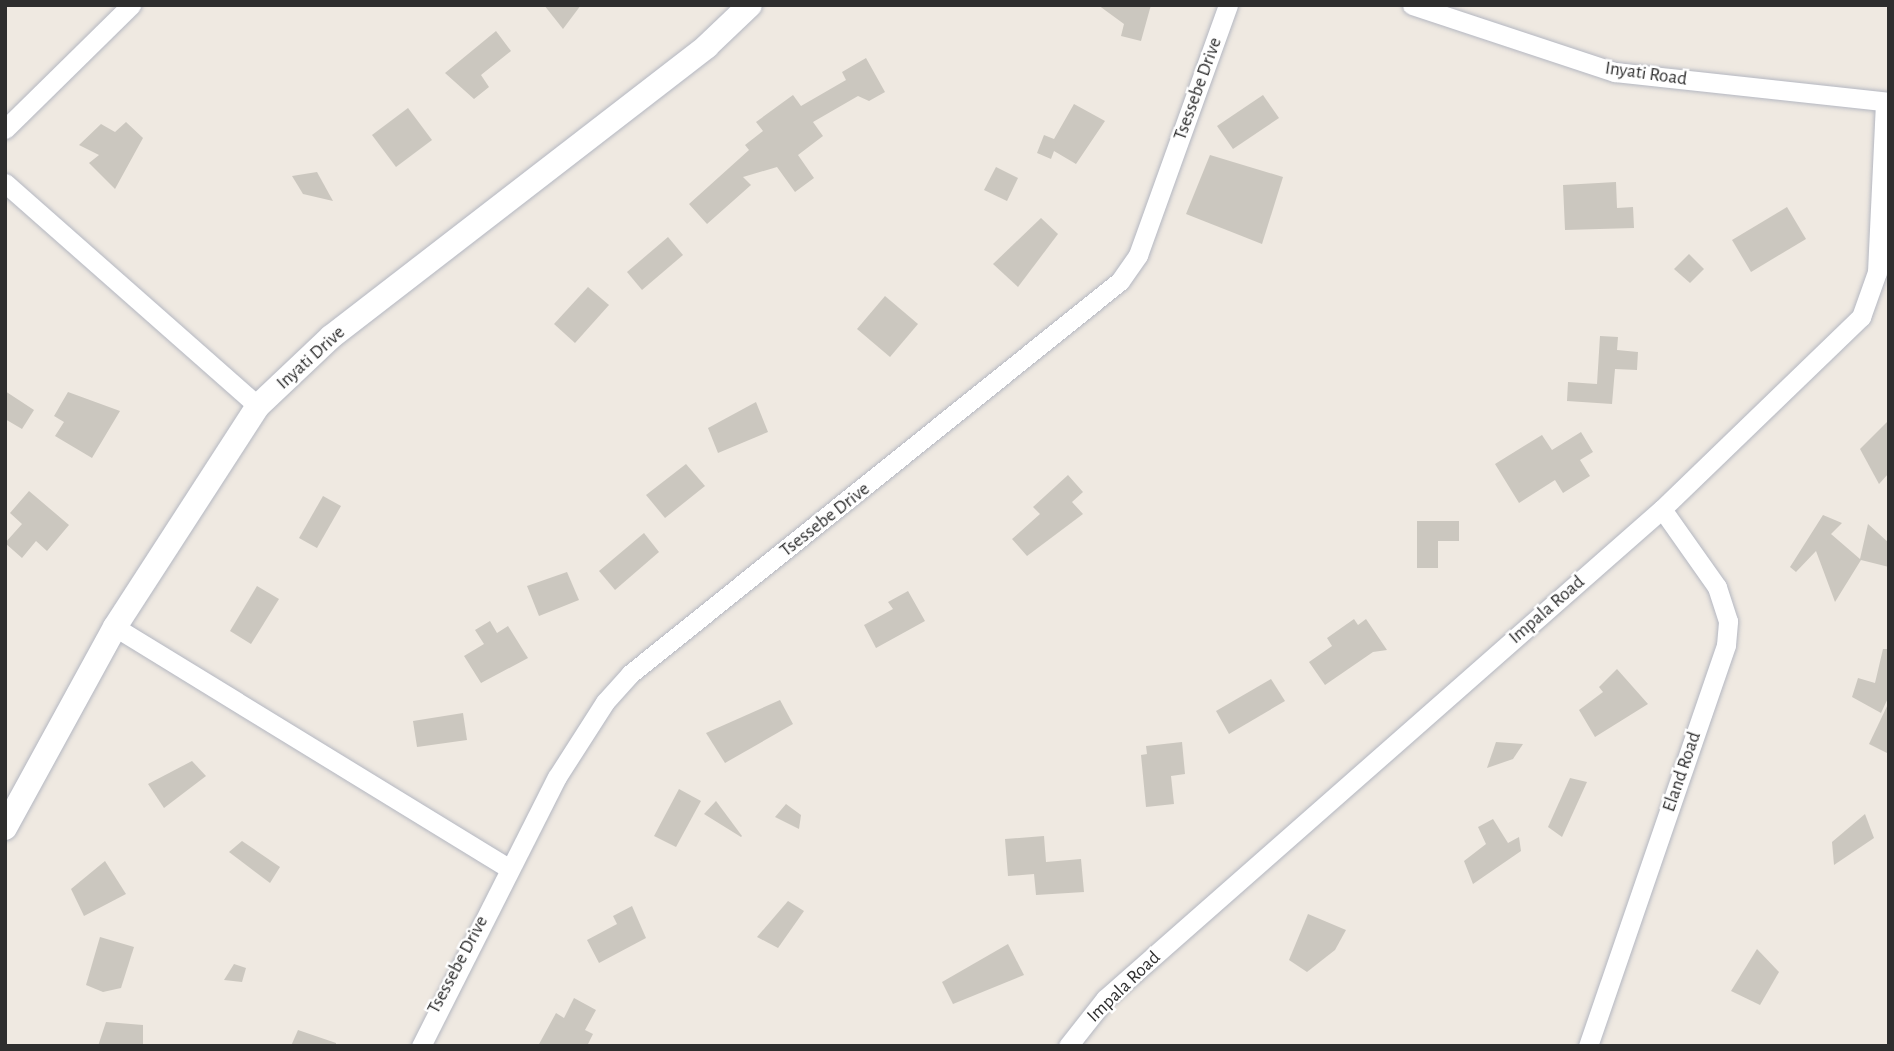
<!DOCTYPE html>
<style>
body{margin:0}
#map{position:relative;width:1894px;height:1051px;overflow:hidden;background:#efe9e1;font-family:"Alegreya Sans",sans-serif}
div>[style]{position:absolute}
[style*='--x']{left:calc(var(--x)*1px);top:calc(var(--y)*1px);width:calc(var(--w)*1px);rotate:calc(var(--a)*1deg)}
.building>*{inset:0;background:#cbc7bf}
.roads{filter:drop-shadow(0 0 2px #b4b7c1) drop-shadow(0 0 2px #b4b7c1)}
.minor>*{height:19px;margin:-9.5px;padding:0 9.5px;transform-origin:9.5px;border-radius:9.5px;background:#fff}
.tertiary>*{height:24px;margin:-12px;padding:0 12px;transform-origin:12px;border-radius:12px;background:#fff}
span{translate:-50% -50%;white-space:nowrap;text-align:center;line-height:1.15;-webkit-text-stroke:5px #fff;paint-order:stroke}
.street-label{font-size:19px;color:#2e2e2e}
.frame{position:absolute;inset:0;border:7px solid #2e2e2e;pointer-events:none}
</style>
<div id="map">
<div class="building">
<i style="clip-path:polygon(544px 5px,581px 5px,563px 29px)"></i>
<i style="clip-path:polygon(1098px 5px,1151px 5px,1141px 41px,1121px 36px,1124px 24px)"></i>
<i style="clip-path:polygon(496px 31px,511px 51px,481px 75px,489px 87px,474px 99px,445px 73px)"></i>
<i style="clip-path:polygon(866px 58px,885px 92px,869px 101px,858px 96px,813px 122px,823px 136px,798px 155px,814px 178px,795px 192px,777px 167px,743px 177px,751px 185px,707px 224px,689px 204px,749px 150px,745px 145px,763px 131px,756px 122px,793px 95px,801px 106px,846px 80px,842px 72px)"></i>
<i style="clip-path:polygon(1263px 95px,1279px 118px,1233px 149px,1217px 126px)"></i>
<i style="clip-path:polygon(1074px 104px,1105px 121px,1076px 164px,1054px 151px,1051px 159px,1037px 153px,1044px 135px,1054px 139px)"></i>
<i style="clip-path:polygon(408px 108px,432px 140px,396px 167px,372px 135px)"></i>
<i style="clip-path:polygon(126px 122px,143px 138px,115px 189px,89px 163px,99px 155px,79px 145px,101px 124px,115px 132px)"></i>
<i style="clip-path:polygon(1210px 155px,1283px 177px,1262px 244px,1186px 214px)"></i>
<i style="clip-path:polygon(996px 167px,1018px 178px,1007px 201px,984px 190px)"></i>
<i style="clip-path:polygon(317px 172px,333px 201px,303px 194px,292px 176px)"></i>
<i style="clip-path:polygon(1616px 182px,1617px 208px,1633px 207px,1634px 228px,1565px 230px,1563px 185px)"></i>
<i style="clip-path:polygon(1787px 207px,1806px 239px,1751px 272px,1732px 240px)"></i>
<i style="clip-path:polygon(1041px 218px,1058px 234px,1018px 287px,993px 264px)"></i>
<i style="clip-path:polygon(668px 237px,683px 255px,642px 290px,627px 272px)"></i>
<i style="clip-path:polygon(1689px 254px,1704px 269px,1690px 283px,1674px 269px)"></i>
<i style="clip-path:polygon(588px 287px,609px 305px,575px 343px,554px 324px)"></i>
<i style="clip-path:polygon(885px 296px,918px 324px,890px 357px,857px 329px)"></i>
<i style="clip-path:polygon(1600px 336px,1618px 337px,1617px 350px,1638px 352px,1637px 370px,1615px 369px,1612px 404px,1567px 401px,1568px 382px,1597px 384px)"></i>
<i style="clip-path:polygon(5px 391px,34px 410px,22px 429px,5px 419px)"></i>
<i style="clip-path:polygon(68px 392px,120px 411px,92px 458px,55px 436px,64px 422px,54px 416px)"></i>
<i style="clip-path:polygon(756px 402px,768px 432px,718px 453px,708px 428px)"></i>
<i style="clip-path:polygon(1889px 420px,1889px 473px,1879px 484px,1860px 449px)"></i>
<i style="clip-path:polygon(1581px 432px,1593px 452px,1580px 460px,1590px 476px,1563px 493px,1555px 480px,1519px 503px,1495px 464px,1542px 435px,1552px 450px)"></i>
<i style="clip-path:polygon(686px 464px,705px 486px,665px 518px,646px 495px)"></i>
<i style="clip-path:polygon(1068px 475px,1083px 492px,1072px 502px,1083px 514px,1027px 556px,1012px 539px,1040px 514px,1033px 507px)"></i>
<i style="clip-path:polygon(29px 491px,69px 525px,47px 551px,36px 541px,22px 558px,5px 543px,22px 524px,10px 513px)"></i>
<i style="clip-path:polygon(323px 496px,341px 506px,317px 548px,299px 538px)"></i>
<i style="clip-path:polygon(1823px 515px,1842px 523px,1831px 534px,1860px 559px,1868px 524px,1889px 543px,1889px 567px,1861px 560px,1835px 602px,1816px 551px,1796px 572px,1790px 567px)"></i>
<i style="clip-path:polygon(1417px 521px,1459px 521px,1459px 541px,1438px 541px,1438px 568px,1417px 568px)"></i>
<i style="clip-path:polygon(644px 533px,659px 552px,615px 590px,599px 571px)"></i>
<i style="clip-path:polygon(567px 572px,579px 600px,539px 616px,527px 586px)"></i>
<i style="clip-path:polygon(257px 586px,279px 599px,251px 644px,230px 631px)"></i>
<i style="clip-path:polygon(908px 591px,925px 621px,876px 648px,864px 625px,893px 609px,888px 602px)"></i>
<i style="clip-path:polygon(1354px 619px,1358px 625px,1366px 619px,1387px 650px,1373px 652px,1325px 685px,1309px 662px,1332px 646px,1327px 638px)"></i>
<i style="clip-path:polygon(490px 621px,497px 633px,508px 626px,528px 658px,481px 683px,464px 656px,484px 644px,475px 630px)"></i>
<i style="clip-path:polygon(1883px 649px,1889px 649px,1889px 696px,1881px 713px,1852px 697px,1858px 678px,1875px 683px)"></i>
<i style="clip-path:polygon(1617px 669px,1648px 704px,1595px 737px,1579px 710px,1603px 692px,1599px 687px)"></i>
<i style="clip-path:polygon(1271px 679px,1285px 701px,1229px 734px,1216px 711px)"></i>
<i style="clip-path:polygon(780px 700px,793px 724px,725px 763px,706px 733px)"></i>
<i style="clip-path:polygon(1889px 702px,1889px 754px,1869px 744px)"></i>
<i style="clip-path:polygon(463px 713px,467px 740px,417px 747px,413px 721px)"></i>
<i style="clip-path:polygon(1182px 742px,1185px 774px,1171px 776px,1174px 804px,1146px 807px,1141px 755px,1147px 754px,1146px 746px)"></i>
<i style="clip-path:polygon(1496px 742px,1523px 744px,1513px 759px,1487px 768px)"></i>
<i style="clip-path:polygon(192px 761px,206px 776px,164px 808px,148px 784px)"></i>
<i style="clip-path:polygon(1570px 778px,1587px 782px,1562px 837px,1548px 827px)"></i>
<i style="clip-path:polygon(679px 789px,701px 801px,676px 847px,654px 836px)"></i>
<i style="clip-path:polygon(716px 801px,742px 836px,741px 837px,704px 814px)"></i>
<i style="clip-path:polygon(786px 804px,801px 815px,799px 829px,775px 817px)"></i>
<i style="clip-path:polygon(1865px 814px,1874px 838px,1834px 865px,1832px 842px)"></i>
<i style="clip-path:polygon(1493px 819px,1508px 843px,1519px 837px,1521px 851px,1473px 884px,1464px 861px,1486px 844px,1478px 827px)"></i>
<i style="clip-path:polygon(1044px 836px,1046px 862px,1081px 859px,1084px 892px,1036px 895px,1034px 874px,1008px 876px,1005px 839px)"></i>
<i style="clip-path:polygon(242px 841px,280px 867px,270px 883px,229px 852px)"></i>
<i style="clip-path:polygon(105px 861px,126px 894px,84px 916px,71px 889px)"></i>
<i style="clip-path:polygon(788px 901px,804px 911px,778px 948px,757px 937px)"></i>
<i style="clip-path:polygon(632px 906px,646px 938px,599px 963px,587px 940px,617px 924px,613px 916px)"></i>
<i style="clip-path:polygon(1308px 914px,1346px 930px,1335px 950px,1307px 972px,1289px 960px)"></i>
<i style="clip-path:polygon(100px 937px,134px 947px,121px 988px,103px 992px,86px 985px)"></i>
<i style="clip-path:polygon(1008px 944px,1024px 975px,953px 1004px,942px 982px)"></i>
<i style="clip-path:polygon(1757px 949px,1779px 972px,1760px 1005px,1731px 991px)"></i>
<i style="clip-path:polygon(234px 964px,246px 968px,242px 982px,224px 980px)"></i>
<i style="clip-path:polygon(574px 998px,596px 1010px,585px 1030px,593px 1034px,587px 1046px,538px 1046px,556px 1013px,564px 1018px)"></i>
<i style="clip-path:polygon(106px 1022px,143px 1025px,143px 1044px,98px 1046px)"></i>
<i style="clip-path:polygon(298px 1030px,336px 1043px,336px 1046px,291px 1046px)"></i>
</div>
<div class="roads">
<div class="minor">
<i style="--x:1412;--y:5;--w:214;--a:18.3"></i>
<i style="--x:1615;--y:72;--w:276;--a:6.2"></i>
<i style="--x:5;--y:129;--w:177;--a:-44.5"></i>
<i style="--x:5;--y:183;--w:337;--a:41.4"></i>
<i style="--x:115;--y:627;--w:462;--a:31.5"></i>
<i style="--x:421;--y:1046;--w:301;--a:-63.2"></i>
<i style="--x:557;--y:777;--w:89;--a:-57.4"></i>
<i style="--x:605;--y:702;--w:38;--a:-48"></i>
<i style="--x:630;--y:674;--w:628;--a:-38.73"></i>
<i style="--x:1120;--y:281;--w:32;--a:-55"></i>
<i style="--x:1138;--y:255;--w:266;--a:-70.2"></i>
<i style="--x:1068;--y:1046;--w:60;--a:-51.8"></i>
<i style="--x:1105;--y:999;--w:742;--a:-41.34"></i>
<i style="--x:1662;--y:509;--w:277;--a:-44"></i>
<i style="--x:1861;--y:317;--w:48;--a:-70.4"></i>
<i style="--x:1877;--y:272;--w:170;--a:-87.3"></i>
<i style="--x:1588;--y:1046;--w:424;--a:-71"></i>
<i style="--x:1726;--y:645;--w:24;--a:-85"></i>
<i style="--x:1728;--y:621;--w:36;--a:-108"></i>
<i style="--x:1717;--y:587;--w:95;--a:-125.2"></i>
</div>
<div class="tertiary">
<i style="--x:5;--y:828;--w:229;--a:-61.3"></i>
<i style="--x:115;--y:627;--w:263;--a:-57.1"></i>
<i style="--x:258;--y:406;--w:100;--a:-43.4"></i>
<i style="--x:331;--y:337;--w:475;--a:-37.7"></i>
<i style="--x:707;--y:46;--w:59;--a:-43.6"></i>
</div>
</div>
<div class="street-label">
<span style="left:1646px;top:74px;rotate:8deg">Inyati Road</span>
<span style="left:1198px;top:89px;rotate:-70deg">Tsessebe Drive</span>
<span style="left:311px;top:358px;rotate:-42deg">Inyati Drive</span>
<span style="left:825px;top:520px;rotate:-38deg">Tsessebe Drive</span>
<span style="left:1547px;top:610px;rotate:-41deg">Impala Road</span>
<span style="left:1682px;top:772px;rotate:-71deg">Eland Road</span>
<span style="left:458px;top:965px;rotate:-62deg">Tsessebe Drive</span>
<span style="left:1124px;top:987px;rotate:-44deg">Impala Road</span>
</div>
<div class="frame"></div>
</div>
